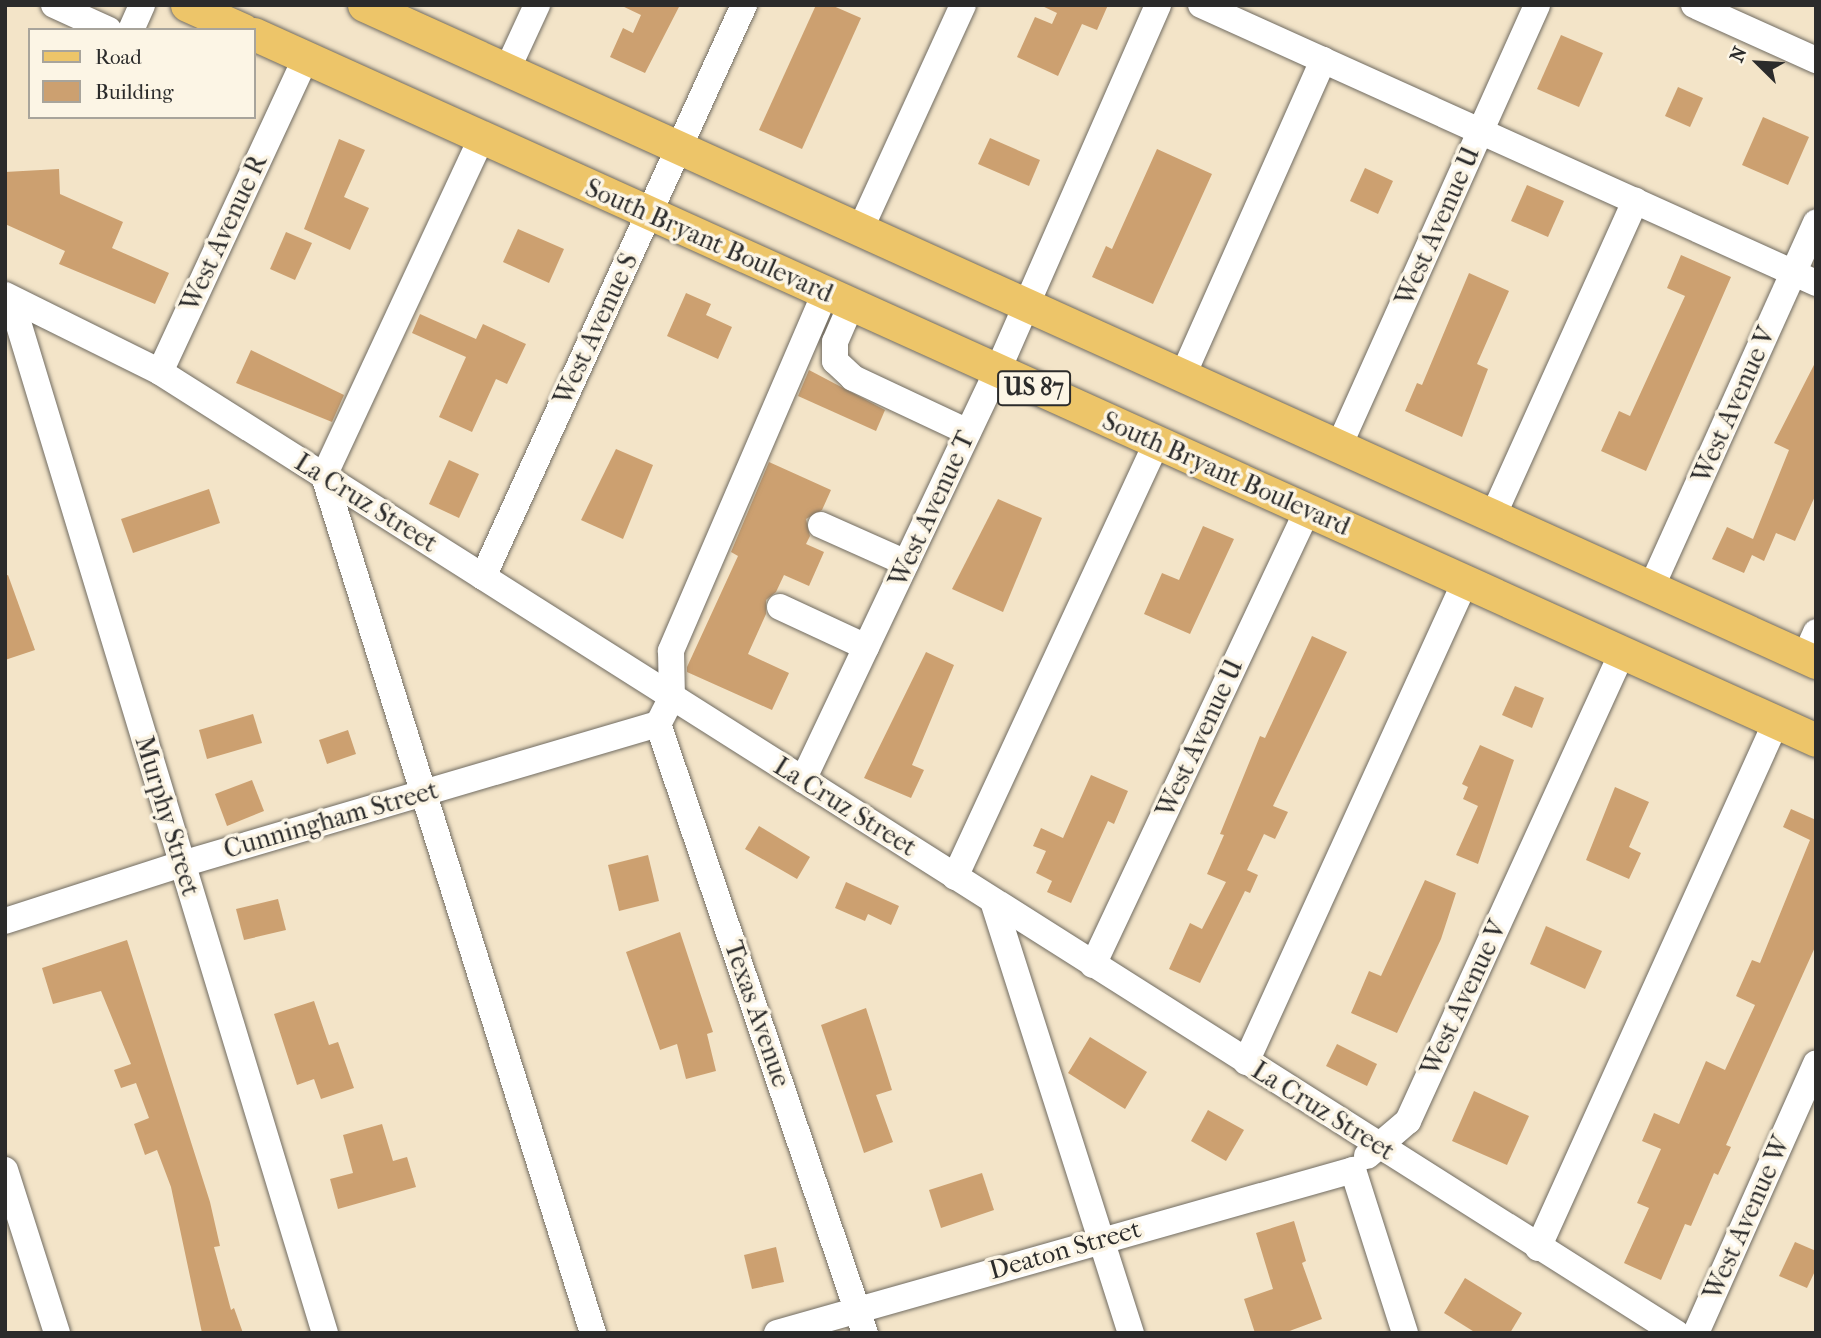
<!DOCTYPE html>
<style>
body{margin:0}
#map{position:relative;width:1821px;height:1338px;overflow:hidden;background:#f3e4c8;font-family:"IM FELL French Canon",serif}
div>[style]{position:absolute}
[style*='--x']{left:calc(var(--x)*1px);top:calc(var(--y)*1px);width:calc(var(--w)*1px);rotate:calc(var(--a)*1deg)}
.building>*{inset:0;background:#cca070}
.roads{filter:drop-shadow(0 0 2px #716c62) drop-shadow(0 0 2px #716c62)}
.minor>*{height:26px;margin:-13px;padding:0 13px;transform-origin:13px;border-radius:13px;background:#fff}
.major>*{height:33px;margin:-16.5px;padding:0 16.5px;transform-origin:16.5px;border-radius:16.5px;background:#edc569}
span{translate:-50% -50%;white-space:nowrap;text-align:center;line-height:1.15;-webkit-text-stroke:7px #fcf5e5;paint-order:stroke}
.shield-label span{padding:2px 5px;background:#fcf5e5;border:2px solid;border-radius:5px;-webkit-text-stroke-width:0}
.shield-label{font-size:24px;color:#2b2b2b;font-weight:700}
.street-label{font-size:26px;color:#2b2b2b}
.frame{position:absolute;inset:0;border:7px solid #2b2b2b;pointer-events:none}
.legend{position:absolute;left:28px;top:28px;width:228px;height:91px;box-sizing:border-box;background:#fcf5e5;border:2px solid #a8a49b;margin:0;padding:9px 12px;list-style:none;font-size:21px;color:#2b2b2b}
.legend li{display:flex;align-items:center;gap:14px;height:35px}
.legend b{width:35px;border:2px solid #a8a49b}
.north{position:absolute;left:1723px;top:28px;width:70px;height:70px;-webkit-text-stroke:5px #fcf5e5;paint-order:stroke;rotate:294deg;font-size:19px;font-weight:700;line-height:28px;text-align:center;color:#2b2b2b}
.north::after{content:'';display:block;margin:auto;width:24px;height:32px;background:#2b2b2b;clip-path:polygon(50% 0,100% 100%,50% 72%,0 100%)}
</style>
<div id="map">
<div class="building">
<i style="clip-path:polygon(620px 5px,680px 5px,645px 73px,610px 57px,623px 28px,633px 33px,641px 15px)"></i>
<i style="clip-path:polygon(816px 5px,831px 5px,861px 18px,802px 149px,759px 130px)"></i>
<i style="clip-path:polygon(1040px 5px,1108px 5px,1097px 30px,1082px 24px,1058px 76px,1017px 57px,1035px 17px,1052px 24px,1057px 13px)"></i>
<i style="clip-path:polygon(1561px 35px,1603px 53px,1579px 107px,1537px 89px)"></i>
<i style="clip-path:polygon(1678px 87px,1703px 98px,1690px 127px,1665px 116px)"></i>
<i style="clip-path:polygon(1763px 117px,1809px 137px,1788px 185px,1742px 165px)"></i>
<i style="clip-path:polygon(990px 138px,1040px 160px,1029px 186px,978px 164px)"></i>
<i style="clip-path:polygon(339px 139px,365px 150px,344px 197px,369px 208px,350px 250px,304px 229px)"></i>
<i style="clip-path:polygon(1157px 149px,1212px 174px,1153px 304px,1092px 277px,1106px 246px,1112px 249px)"></i>
<i style="clip-path:polygon(1365px 168px,1393px 181px,1378px 214px,1350px 201px)"></i>
<i style="clip-path:polygon(59px 169px,60px 194px,123px 222px,112px 248px,169px 273px,155px 304px,59px 264px,65px 251px,5px 224px,5px 172px)"></i>
<i style="clip-path:polygon(1527px 185px,1564px 201px,1548px 237px,1511px 221px)"></i>
<i style="clip-path:polygon(518px 229px,564px 249px,549px 283px,503px 262px)"></i>
<i style="clip-path:polygon(286px 232px,312px 243px,295px 280px,270px 269px)"></i>
<i style="clip-path:polygon(1681px 255px,1731px 277px,1646px 471px,1601px 451px,1619px 411px,1630px 416px,1685px 296px,1667px 288px)"></i>
<i style="clip-path:polygon(1469px 273px,1509px 291px,1477px 364px,1488px 369px,1462px 437px,1405px 411px,1417px 383px,1422px 385px)"></i>
<i style="clip-path:polygon(686px 293px,711px 304px,706px 315px,732px 327px,718px 359px,667px 336px)"></i>
<i style="clip-path:polygon(420px 314px,476px 339px,483px 324px,526px 344px,507px 384px,496px 379px,472px 432px,439px 417px,466px 357px,412px 333px)"></i>
<i style="clip-path:polygon(251px 350px,344px 395px,332px 422px,236px 383px)"></i>
<i style="clip-path:polygon(1816px 361px,1816px 494px,1795px 541px,1776px 533px,1764px 561px,1752px 555px,1744px 573px,1712px 559px,1727px 527px,1753px 539px,1789px 450px,1774px 443px)"></i>
<i style="clip-path:polygon(809px 370px,885px 410px,876px 431px,798px 396px)"></i>
<i style="clip-path:polygon(616px 449px,653px 465px,623px 539px,581px 520px)"></i>
<i style="clip-path:polygon(449px 460px,479px 474px,459px 518px,429px 504px)"></i>
<i style="clip-path:polygon(769px 462px,831px 490px,822px 510px,806px 519px,810px 536px,806px 544px,824px 552px,809px 586px,784px 575px,776px 592px,766px 600px,766px 614px,748px 654px,789px 673px,772px 710px,687px 672px,687px 667px,738px 556px,731px 552px)"></i>
<i style="clip-path:polygon(209px 489px,220px 523px,133px 553px,121px 519px)"></i>
<i style="clip-path:polygon(998px 499px,1042px 518px,1003px 612px,952px 589px)"></i>
<i style="clip-path:polygon(1203px 526px,1234px 539px,1190px 634px,1144px 614px,1162px 573px,1179px 580px)"></i>
<i style="clip-path:polygon(8px 575px,35px 650px,5px 660px,5px 576px)"></i>
<i style="clip-path:polygon(1312px 636px,1347px 652px,1273px 806px,1288px 812px,1275px 839px,1264px 834px,1247px 870px,1258px 875px,1250px 893px,1245px 891px,1200px 983px,1169px 969px,1190px 923px,1202px 929px,1226px 882px,1207px 874px,1224px 835px,1220px 834px,1260px 736px,1265px 738px)"></i>
<i style="clip-path:polygon(926px 652px,954px 665px,912px 765px,924px 770px,911px 798px,864px 778px)"></i>
<i style="clip-path:polygon(1515px 686px,1544px 698px,1532px 728px,1502px 715px)"></i>
<i style="clip-path:polygon(253px 714px,262px 743px,207px 759px,199px 730px)"></i>
<i style="clip-path:polygon(348px 730px,356px 754px,327px 764px,319px 740px)"></i>
<i style="clip-path:polygon(1480px 745px,1514px 760px,1478px 864px,1456px 855px,1478px 806px,1463px 799px,1468px 787px,1462px 784px)"></i>
<i style="clip-path:polygon(1091px 775px,1128px 791px,1114px 824px,1108px 821px,1071px 903px,1047px 892px,1052px 881px,1036px 873px,1046px 851px,1033px 846px,1041px 828px,1063px 838px)"></i>
<i style="clip-path:polygon(252px 780px,264px 811px,227px 826px,215px 794px)"></i>
<i style="clip-path:polygon(1615px 787px,1649px 802px,1629px 847px,1641px 853px,1629px 879px,1586px 860px)"></i>
<i style="clip-path:polygon(1791px 809px,1816px 820px,1816px 945px,1726px 1145px,1731px 1147px,1718px 1175px,1714px 1173px,1691px 1226px,1685px 1224px,1661px 1280px,1624px 1263px,1649px 1208px,1637px 1203px,1661px 1149px,1642px 1141px,1654px 1113px,1679px 1124px,1706px 1061px,1725px 1070px,1755px 1005px,1736px 996px,1752px 960px,1760px 963px,1810px 840px,1783px 827px)"></i>
<i style="clip-path:polygon(759px 826px,810px 857px,797px 879px,745px 849px)"></i>
<i style="clip-path:polygon(648px 855px,659px 901px,619px 911px,608px 865px)"></i>
<i style="clip-path:polygon(1425px 880px,1456px 893px,1441px 939px,1397px 1033px,1351px 1013px,1369px 971px,1381px 976px)"></i>
<i style="clip-path:polygon(846px 882px,899px 906px,891px 925px,868px 914px,865px 921px,835px 908px)"></i>
<i style="clip-path:polygon(278px 899px,286px 930px,244px 940px,236px 909px)"></i>
<i style="clip-path:polygon(1546px 926px,1602px 951px,1585px 989px,1530px 964px)"></i>
<i style="clip-path:polygon(680px 932px,713px 1032px,707px 1034px,716px 1071px,686px 1079px,677px 1044px,660px 1050px,626px 952px)"></i>
<i style="clip-path:polygon(127px 940px,210px 1202px,220px 1246px,214px 1247px,231px 1310px,234px 1308px,243px 1333px,202px 1333px,171px 1187px,157px 1150px,145px 1155px,134px 1124px,149px 1118px,136px 1083px,121px 1088px,114px 1070px,131px 1064px,101px 991px,53px 1004px,42px 968px)"></i>
<i style="clip-path:polygon(314px 1001px,329px 1045px,338px 1042px,354px 1088px,321px 1099px,314px 1079px,297px 1085px,274px 1014px)"></i>
<i style="clip-path:polygon(866px 1008px,892px 1090px,876px 1095px,893px 1142px,864px 1153px,821px 1025px)"></i>
<i style="clip-path:polygon(1090px 1037px,1147px 1072px,1125px 1109px,1068px 1073px)"></i>
<i style="clip-path:polygon(1337px 1044px,1377px 1064px,1367px 1086px,1326px 1066px)"></i>
<i style="clip-path:polygon(1474px 1091px,1529px 1116px,1507px 1165px,1452px 1141px)"></i>
<i style="clip-path:polygon(1208px 1110px,1244px 1130px,1226px 1161px,1191px 1141px)"></i>
<i style="clip-path:polygon(382px 1124px,393px 1161px,407px 1157px,416px 1187px,338px 1209px,330px 1179px,353px 1173px,343px 1135px)"></i>
<i style="clip-path:polygon(982px 1173px,994px 1210px,941px 1228px,929px 1190px)"></i>
<i style="clip-path:polygon(1294px 1221px,1306px 1261px,1302px 1263px,1322px 1319px,1284px 1333px,1255px 1333px,1244px 1299px,1273px 1289px,1256px 1233px)"></i>
<i style="clip-path:polygon(1795px 1242px,1816px 1251px,1816px 1269px,1807px 1288px,1779px 1276px)"></i>
<i style="clip-path:polygon(776px 1247px,784px 1282px,752px 1289px,744px 1255px)"></i>
<i style="clip-path:polygon(1465px 1278px,1522px 1313px,1510px 1333px,1476px 1333px,1444px 1313px)"></i>
</div>
<div class="roads">
<div class="minor">
<i style="--x:54;--y:5;--w:60;--a:24.4"></i>
<i style="--x:1201;--y:5;--w:675;--a:24.32"></i>
<i style="--x:1694;--y:5;--w:134;--a:24.3"></i>
<i style="--x:131;--y:30;--w:27;--a:-66"></i>
<i style="--x:507;--y:70;--w:72;--a:-65.2"></i>
<i style="--x:482;--y:137;--w:374;--a:115"></i>
<i style="--x:324;--y:476;--w:898;--a:72.57"></i>
<i style="--x:860;--y:230;--w:247;--a:-65.4"></i>
<i style="--x:825;--y:293;--w:390;--a:113.3"></i>
<i style="--x:671;--y:651;--w:46;--a:88.8"></i>
<i style="--x:672;--y:697;--w:30;--a:117"></i>
<i style="--x:658;--y:724;--w:643;--a:71.23"></i>
<i style="--x:5;--y:295;--w:173;--a:26.4"></i>
<i style="--x:160;--y:372;--w:1795;--a:32.37"></i>
<i style="--x:11;--y:299;--w:1081;--a:73.11"></i>
<i style="--x:851;--y:305;--w:40;--a:113.4"></i>
<i style="--x:835;--y:342;--w:19;--a:90"></i>
<i style="--x:835;--y:361;--w:25;--a:43"></i>
<i style="--x:853;--y:378;--w:127;--a:25.2"></i>
<i style="--x:160;--y:372;--w:347;--a:-65.1"></i>
<i style="--x:1183;--y:375;--w:345;--a:-66"></i>
<i style="--x:1339;--y:446;--w:483;--a:-65.8"></i>
<i style="--x:1493;--y:516;--w:346;--a:-65.7"></i>
<i style="--x:821;--y:525;--w:93;--a:24.1"></i>
<i style="--x:483;--y:577;--w:629;--a:-65.47"></i>
<i style="--x:1651;--y:588;--w:401;--a:-65.7"></i>
<i style="--x:780;--y:607;--w:95;--a:24.9"></i>
<i style="--x:1805;--y:657;--w:27;--a:-66"></i>
<i style="--x:803;--y:780;--w:452;--a:-64.6"></i>
<i style="--x:997;--y:372;--w:401;--a:-66.3"></i>
<i style="--x:955;--y:877;--w:478;--a:-65.1"></i>
<i style="--x:993;--y:901;--w:454;--a:72.3"></i>
<i style="--x:5;--y:921;--w:186;--a:-17.9"></i>
<i style="--x:182;--y:864;--w:496;--a:-16.4"></i>
<i style="--x:1093;--y:965;--w:502;--a:-64.76"></i>
<i style="--x:1246;--y:1062;--w:528;--a:-65.48"></i>
<i style="--x:1367;--y:1156;--w:54;--a:-40.5"></i>
<i style="--x:1408;--y:1121;--w:515;--a:-65.43"></i>
<i style="--x:5;--y:1170;--w:171;--a:72.3"></i>
<i style="--x:1353;--y:1170;--w:171;--a:72.3"></i>
<i style="--x:1538;--y:1248;--w:577;--a:-65.65"></i>
<i style="--x:777;--y:1333;--w:599;--a:-15.8"></i>
<i style="--x:1696;--y:1333;--w:295;--a:-66"></i>
</div>
<div class="major">
<i style="--x:187;--y:5;--w:61;--a:24.1"></i>
<i style="--x:364;--y:5;--w:1594;--a:24.35"></i>
<i style="--x:254;--y:34;--w:1714;--a:24.32"></i>
</div>
</div>
<div class="shield-label">
<span style="left:1034px;top:388px">US 87</span>
</div>
<div class="street-label">
<span style="left:1438px;top:226px;rotate:-66deg">West Avenue U</span>
<span style="left:224px;top:233px;rotate:-65deg">West Avenue R</span>
<span style="left:709px;top:241px;rotate:24deg">South Bryant Boulevard</span>
<span style="left:596px;top:329px;rotate:-65deg">West Avenue S</span>
<span style="left:1734px;top:405px;rotate:-66deg">West Avenue V</span>
<span style="left:1226px;top:474px;rotate:24deg">South Bryant Boulevard</span>
<span style="left:366px;top:503px;rotate:32deg">La Cruz Street</span>
<span style="left:932px;top:509px;rotate:-65deg">West Avenue T</span>
<span style="left:1200px;top:738px;rotate:-65deg">West Avenue U</span>
<span style="left:845px;top:807px;rotate:32deg">La Cruz Street</span>
<span style="left:167px;top:816px;rotate:73deg">Murphy Street</span>
<span style="left:331px;top:820px;rotate:-16deg">Cunningham Street</span>
<span style="left:1464px;top:998px;rotate:-65deg">West Avenue V</span>
<span style="left:757px;top:1014px;rotate:71deg">Texas Avenue</span>
<span style="left:1323px;top:1111px;rotate:32deg">La Cruz Street</span>
<span style="left:1747px;top:1218px;rotate:-66deg">West Avenue W</span>
<span style="left:1065px;top:1250px;rotate:-16deg">Deaton Street</span>
</div>
<div class="frame"></div>
<ul class="legend">
<li><b style="height:9px;background:#edc569"></b>Road</li>
<li><b style="height:19px;background:#cca070"></b>Building</li>
</ul>
<div class="north">N</div>
</div>
